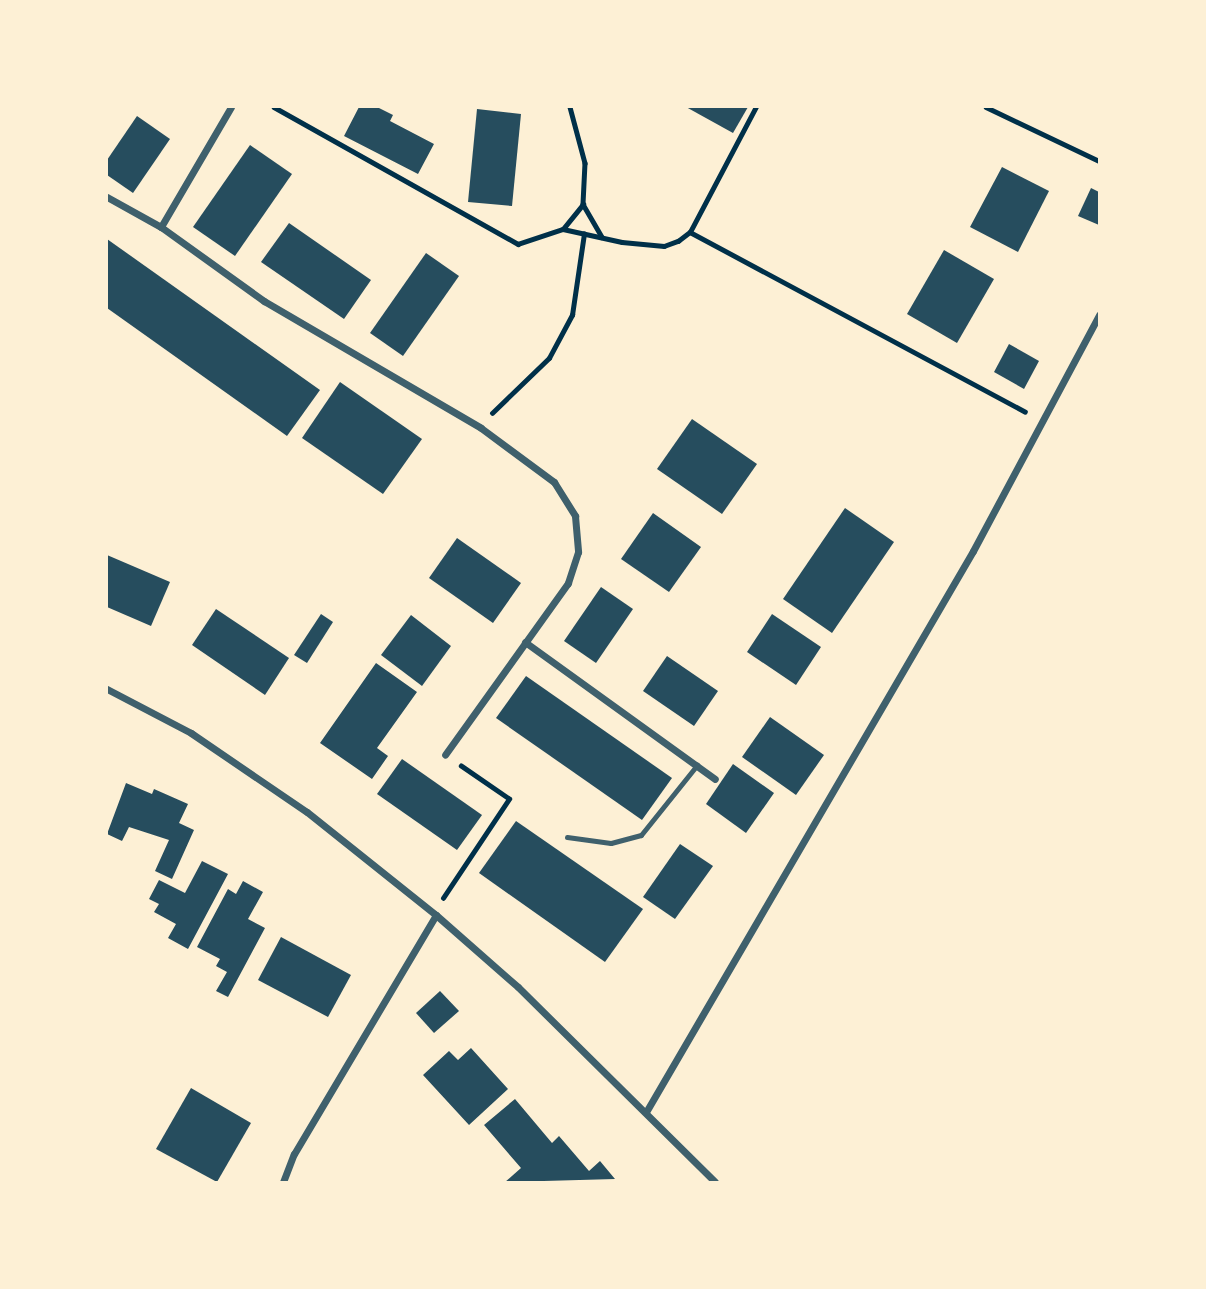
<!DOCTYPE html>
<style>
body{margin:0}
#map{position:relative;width:1206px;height:1289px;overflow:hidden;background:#fdf0d5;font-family:"Noto Sans",sans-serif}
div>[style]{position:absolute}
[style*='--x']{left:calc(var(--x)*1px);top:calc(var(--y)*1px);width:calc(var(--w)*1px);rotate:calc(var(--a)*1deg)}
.building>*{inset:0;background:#264d5e}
.path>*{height:4.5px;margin:-2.25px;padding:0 2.25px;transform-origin:2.25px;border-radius:2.25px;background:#003049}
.service>*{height:5px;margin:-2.5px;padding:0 2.5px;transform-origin:2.5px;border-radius:2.5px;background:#3f606c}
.minor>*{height:7px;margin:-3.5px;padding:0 3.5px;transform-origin:3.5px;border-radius:3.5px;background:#3f606c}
span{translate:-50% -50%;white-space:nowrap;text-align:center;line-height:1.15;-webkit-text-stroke:7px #fdf0d5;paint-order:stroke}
.frame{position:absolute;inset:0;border:108px solid #fdf0d5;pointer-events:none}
</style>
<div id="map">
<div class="building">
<i style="clip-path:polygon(359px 107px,377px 107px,393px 115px,390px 121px,434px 144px,418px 174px,344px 136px)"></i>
<i style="clip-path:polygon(686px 107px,748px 107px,733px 133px)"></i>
<i style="clip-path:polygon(477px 109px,521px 114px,512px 206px,468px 202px)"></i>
<i style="clip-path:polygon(137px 116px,170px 139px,133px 193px,107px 175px,107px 160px)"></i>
<i style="clip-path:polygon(250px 145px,292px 174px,235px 256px,193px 227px)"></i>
<i style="clip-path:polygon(1002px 167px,1049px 191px,1018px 252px,970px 227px)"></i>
<i style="clip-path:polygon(1091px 188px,1099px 192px,1099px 225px,1078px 216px)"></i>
<i style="clip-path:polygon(289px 223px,371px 280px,344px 319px,261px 262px)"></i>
<i style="clip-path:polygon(107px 239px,320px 390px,287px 436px,107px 308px)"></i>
<i style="clip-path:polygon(944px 250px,994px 279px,957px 343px,907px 314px)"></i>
<i style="clip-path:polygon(426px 253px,459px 276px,403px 356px,370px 333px)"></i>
<i style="clip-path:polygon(1009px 344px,1039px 361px,1024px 389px,994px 372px)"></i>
<i style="clip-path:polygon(340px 382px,422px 439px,383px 494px,302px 438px)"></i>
<i style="clip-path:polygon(692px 419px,757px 464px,722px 514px,657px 469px)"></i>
<i style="clip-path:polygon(845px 508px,894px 542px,832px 633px,783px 599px)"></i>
<i style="clip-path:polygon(653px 513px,701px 547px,669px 592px,621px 559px)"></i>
<i style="clip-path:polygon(457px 538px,521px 583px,493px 623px,429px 578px)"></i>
<i style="clip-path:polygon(107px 555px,170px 582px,151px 626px,107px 607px)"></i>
<i style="clip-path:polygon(601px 587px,633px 609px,596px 663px,564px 641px)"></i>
<i style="clip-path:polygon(216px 609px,289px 658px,265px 695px,192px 645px)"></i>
<i style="clip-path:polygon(321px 614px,333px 622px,307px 663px,294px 655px)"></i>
<i style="clip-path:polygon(772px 614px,821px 647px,796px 685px,747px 652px)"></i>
<i style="clip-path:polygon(411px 615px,451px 646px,422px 686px,381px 655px)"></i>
<i style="clip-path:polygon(667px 656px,718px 691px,694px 726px,643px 691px)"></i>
<i style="clip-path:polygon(376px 663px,417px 692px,377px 748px,388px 756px,372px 779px,320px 743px)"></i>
<i style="clip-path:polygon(526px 676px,672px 778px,642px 820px,496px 718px)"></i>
<i style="clip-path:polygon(770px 717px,824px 755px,796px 795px,742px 757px)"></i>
<i style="clip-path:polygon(402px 759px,482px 815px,457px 850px,377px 794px)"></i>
<i style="clip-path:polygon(733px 764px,774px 793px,746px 833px,706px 804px)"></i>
<i style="clip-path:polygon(126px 783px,152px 794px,154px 789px,188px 804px,179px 823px,194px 830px,172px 879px,155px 871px,169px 840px,129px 827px,122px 841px,107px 834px)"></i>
<i style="clip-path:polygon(516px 821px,643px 909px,605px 962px,479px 873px)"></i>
<i style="clip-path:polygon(680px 844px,713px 866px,675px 919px,643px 897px)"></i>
<i style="clip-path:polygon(202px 861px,228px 874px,188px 949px,168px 938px,176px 924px,154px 912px,159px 904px,149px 899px,159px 880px,185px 893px)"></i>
<i style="clip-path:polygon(243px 881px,263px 892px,248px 919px,265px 928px,228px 997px,216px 991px,227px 972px,216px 966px,220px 959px,197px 947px,228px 889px,236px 894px)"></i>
<i style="clip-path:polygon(281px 937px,351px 975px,328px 1017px,258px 980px)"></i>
<i style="clip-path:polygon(440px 991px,459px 1011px,434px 1033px,416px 1013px)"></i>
<i style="clip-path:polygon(471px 1048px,508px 1089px,469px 1125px,423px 1075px,449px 1051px,458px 1060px)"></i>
<i style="clip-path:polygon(191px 1088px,251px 1123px,217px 1182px,156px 1149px)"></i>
<i style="clip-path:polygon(515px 1099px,552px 1143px,559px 1136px,589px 1171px,600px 1161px,615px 1179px,505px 1182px,521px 1168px,484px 1125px)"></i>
</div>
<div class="path">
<i style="--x:274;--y:107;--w:280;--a:29.3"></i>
<i style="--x:518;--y:244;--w:47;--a:-18.4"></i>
<i style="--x:563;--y:229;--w:32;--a:-51"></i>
<i style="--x:570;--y:107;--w:58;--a:75"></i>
<i style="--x:585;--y:163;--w:41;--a:92.8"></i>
<i style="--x:583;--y:204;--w:38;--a:60"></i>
<i style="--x:986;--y:107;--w:125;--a:25.5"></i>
<i style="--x:563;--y:229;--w:60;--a:12.4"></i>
<i style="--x:622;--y:242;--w:42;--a:5.4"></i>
<i style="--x:664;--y:246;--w:15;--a:-20"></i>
<i style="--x:678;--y:241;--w:15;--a:-37"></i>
<i style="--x:690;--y:232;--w:141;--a:-62.2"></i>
<i style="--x:690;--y:232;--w:380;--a:28.2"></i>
<i style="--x:492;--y:413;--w:79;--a:-44"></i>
<i style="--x:549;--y:358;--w:49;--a:-61.9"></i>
<i style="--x:572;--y:315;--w:82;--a:-81.6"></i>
<i style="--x:443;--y:898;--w:119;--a:-56.3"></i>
<i style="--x:509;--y:799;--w:58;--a:-145.5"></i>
</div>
<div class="service">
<i style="--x:567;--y:837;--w:44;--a:7.8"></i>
<i style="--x:611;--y:843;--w:31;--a:-15"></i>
<i style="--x:641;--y:835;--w:90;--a:-51.3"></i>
</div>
<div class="minor">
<i style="--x:231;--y:107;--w:139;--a:120.3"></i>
<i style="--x:161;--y:227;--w:127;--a:35.7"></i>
<i style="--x:264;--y:301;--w:251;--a:30.3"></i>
<i style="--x:481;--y:428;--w:91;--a:36.5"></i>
<i style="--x:554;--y:482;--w:40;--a:58"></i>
<i style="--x:575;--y:516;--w:36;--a:85"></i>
<i style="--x:578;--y:552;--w:33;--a:108"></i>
<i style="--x:568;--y:583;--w:211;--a:125.6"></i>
<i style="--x:107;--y:197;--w:62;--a:29.1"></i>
<i style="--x:525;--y:642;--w:234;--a:35.8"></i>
<i style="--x:107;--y:689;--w:95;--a:27.6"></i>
<i style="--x:191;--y:733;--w:140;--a:34.3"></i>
<i style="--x:307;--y:812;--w:165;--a:38.6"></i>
<i style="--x:436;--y:915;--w:109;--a:41.3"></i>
<i style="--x:518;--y:987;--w:277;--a:44.7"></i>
<i style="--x:646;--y:1112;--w:649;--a:-59.76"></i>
<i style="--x:973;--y:551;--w:268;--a:-61.9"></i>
<i style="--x:283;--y:1182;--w:30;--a:-69"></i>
<i style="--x:294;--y:1154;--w:278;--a:-59.3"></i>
</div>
<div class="frame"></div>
</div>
